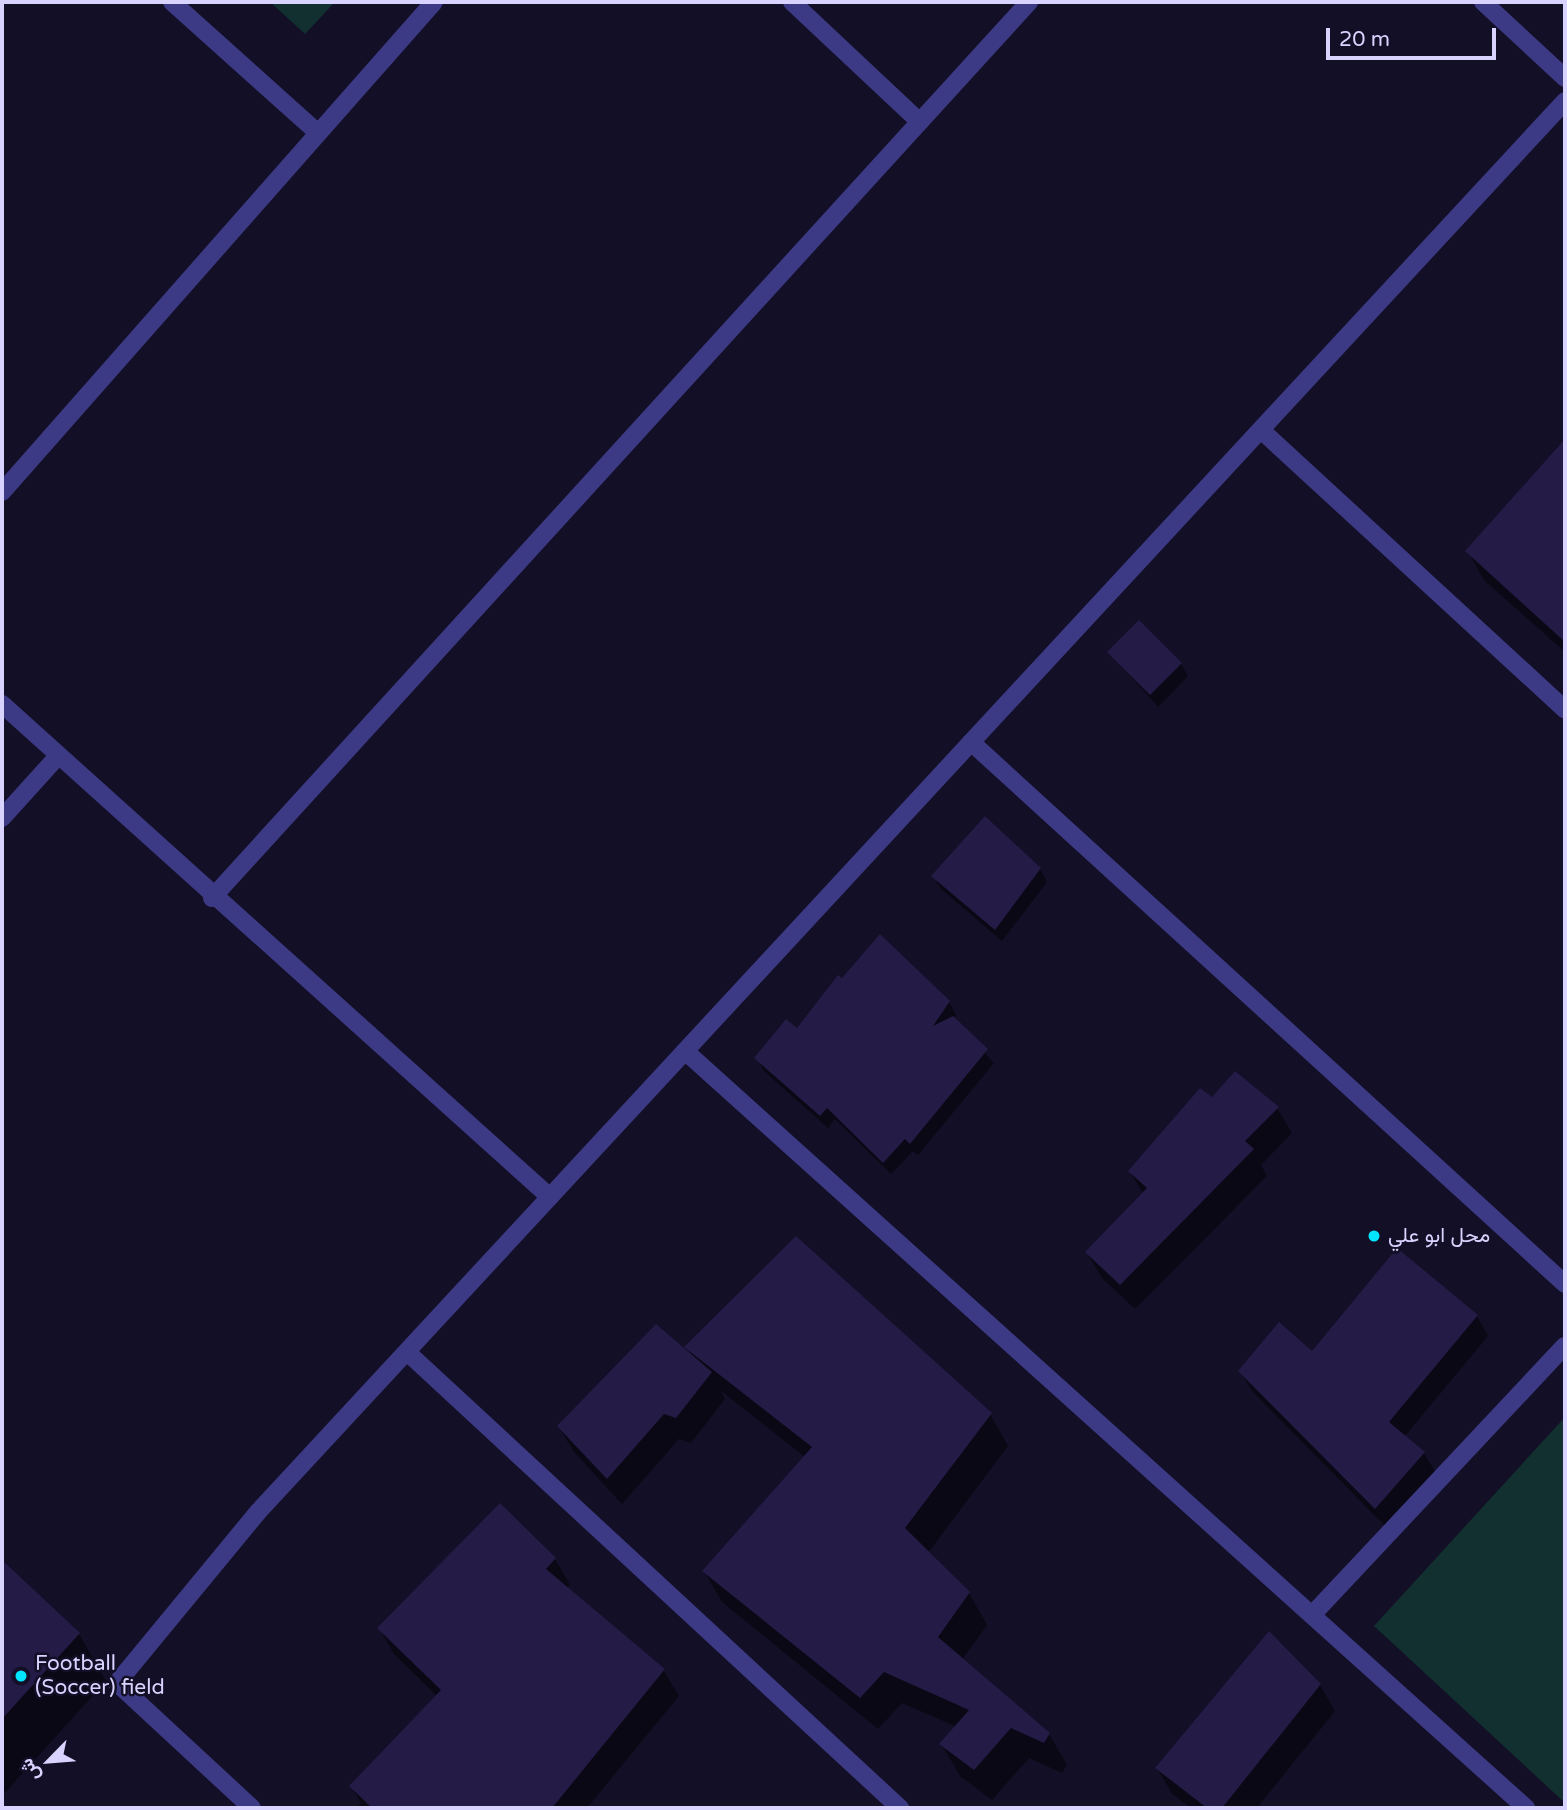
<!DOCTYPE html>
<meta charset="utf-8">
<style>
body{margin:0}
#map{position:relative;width:1567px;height:1810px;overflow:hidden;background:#130f26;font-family:"Varela Round",Vazirmatn,sans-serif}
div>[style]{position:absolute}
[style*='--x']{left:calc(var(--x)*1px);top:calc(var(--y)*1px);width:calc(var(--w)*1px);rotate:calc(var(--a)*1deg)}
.green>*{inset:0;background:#12302f}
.shadow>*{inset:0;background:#0007}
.building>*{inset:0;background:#241b47}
.minor>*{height:18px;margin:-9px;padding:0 9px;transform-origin:9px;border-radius:9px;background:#3d3a85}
.dots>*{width:19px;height:19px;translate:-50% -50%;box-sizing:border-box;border:4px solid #130f26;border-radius:50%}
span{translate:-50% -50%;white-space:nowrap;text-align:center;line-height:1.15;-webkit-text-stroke:5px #130f26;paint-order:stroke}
.poi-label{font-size:21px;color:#d9d4ff}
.left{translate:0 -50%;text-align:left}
.frame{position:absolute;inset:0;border:4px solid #d9d4ff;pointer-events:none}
.north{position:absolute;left:14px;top:1726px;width:70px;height:70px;-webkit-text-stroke:5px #130f26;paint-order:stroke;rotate:245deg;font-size:19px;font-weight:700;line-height:28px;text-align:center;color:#d9d4ff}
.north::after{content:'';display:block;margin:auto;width:24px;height:32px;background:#d9d4ff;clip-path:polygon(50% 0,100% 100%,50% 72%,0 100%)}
.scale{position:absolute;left:1326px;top:28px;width:170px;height:32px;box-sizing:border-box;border:4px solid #d9d4ff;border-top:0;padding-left:9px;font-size:21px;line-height:24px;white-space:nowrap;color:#d9d4ff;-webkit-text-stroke:5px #130f26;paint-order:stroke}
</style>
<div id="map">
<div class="green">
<i style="clip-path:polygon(270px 2px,335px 2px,305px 34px)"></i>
<i style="clip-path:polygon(1565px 1417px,1565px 1803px,1374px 1626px)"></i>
</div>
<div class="shadow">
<i style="clip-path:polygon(1565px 442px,1565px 652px,1484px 580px,1468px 551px)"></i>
<i style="clip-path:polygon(1109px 652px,1181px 664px,1188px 676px,1158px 707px)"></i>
<i style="clip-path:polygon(1040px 869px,1047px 882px,1002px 941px,941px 889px,933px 876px)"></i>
<i style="clip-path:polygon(949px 1002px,956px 1015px,953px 1019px,994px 1063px,918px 1155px,913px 1151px,891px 1174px,835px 1119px,828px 1128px,764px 1071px,757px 1058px,797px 1031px)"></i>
<i style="clip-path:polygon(1212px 1100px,1277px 1108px,1292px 1133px,1261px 1165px,1267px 1176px,1135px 1309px,1102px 1278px,1087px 1253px,1143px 1194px,1130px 1171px)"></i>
<i style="clip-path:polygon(1477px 1316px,1488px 1336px,1404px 1437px,1424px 1453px,1436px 1473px,1387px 1528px,1252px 1391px,1240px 1371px)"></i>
<i style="clip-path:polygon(687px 1347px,990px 1414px,1008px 1446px,928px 1553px,969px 1593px,987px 1625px,962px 1660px,1049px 1734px,1067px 1765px,1062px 1773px,1029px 1758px,992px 1800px,960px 1776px,942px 1745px,957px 1727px,902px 1703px,878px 1729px,722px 1602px,704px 1571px,805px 1457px,721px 1391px,725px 1399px,691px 1443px,679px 1439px,622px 1504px,574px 1452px,559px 1427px,692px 1356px)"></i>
<i style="clip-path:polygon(555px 1559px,570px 1585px,566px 1588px,664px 1671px,679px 1696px,587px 1808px,356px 1808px,361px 1803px,351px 1786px,437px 1696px,394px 1654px,379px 1628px)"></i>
<i style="clip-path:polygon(2px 1562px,79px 1634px,106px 1681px,2px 1796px)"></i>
<i style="clip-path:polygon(1320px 1685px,1335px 1711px,1257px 1808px,1191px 1808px,1172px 1794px,1157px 1768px)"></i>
</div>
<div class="building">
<i style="clip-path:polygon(1565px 439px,1565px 642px,1465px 551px)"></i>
<i style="clip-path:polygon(1139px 620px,1182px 663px,1150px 695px,1107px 652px)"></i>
<i style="clip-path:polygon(985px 816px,1041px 868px,995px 930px,931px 876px)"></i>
<i style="clip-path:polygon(880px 934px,950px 1001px,933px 1026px,953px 1016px,988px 1049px,910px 1144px,905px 1139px,883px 1163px,827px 1108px,820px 1116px,754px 1058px,786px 1019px,797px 1028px,838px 975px,842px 978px)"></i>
<i style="clip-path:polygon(1235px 1071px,1279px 1107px,1245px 1141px,1254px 1149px,1120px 1285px,1085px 1252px,1147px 1188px,1128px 1171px,1200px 1088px,1212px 1097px)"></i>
<i style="clip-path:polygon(796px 1236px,992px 1413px,905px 1528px,970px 1592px,938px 1637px,1050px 1733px,1044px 1743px,1011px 1728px,974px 1770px,939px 1744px,969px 1710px,884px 1672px,860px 1698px,702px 1571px,812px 1447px,684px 1347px)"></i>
<i style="clip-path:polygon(1397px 1248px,1478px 1315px,1389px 1422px,1425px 1452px,1375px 1509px,1238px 1371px,1279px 1322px,1312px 1351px)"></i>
<i style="clip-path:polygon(656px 1324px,712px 1372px,676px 1418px,664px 1414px,607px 1479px,557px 1426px)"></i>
<i style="clip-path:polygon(500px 1503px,556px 1558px,546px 1569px,665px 1669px,552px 1808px,372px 1808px,349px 1786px,441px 1690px,377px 1628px)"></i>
<i style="clip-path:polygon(2px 1560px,80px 1633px,2px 1719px)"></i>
<i style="clip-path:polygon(1269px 1631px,1321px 1684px,1222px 1808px,1207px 1808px,1155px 1768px)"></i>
</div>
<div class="minor">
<i style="--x:172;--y:2;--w:196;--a:41.9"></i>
<i style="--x:792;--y:2;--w:175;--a:43.2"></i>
<i style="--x:1483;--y:2;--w:112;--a:42.8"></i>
<i style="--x:1261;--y:430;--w:413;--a:42.6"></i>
<i style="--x:2;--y:492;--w:653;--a:-48.6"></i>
<i style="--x:2;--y:704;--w:737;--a:41.98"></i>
<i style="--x:971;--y:742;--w:804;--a:42.38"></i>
<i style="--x:2;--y:818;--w:84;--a:-47.9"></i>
<i style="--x:212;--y:898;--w:1213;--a:-47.64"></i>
<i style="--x:685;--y:1051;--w:1132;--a:41.99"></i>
<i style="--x:407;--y:1352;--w:672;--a:42.77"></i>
<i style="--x:1312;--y:1615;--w:369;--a:-46.8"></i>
<i style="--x:252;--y:1808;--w:184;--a:-137.2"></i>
<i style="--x:117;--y:1683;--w:222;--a:-50.5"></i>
<i style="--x:258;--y:1512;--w:1923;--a:-47.19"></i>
</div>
<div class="dots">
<i style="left:1374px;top:1236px;background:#00e5ff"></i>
<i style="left:21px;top:1676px;background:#00e5ff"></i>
</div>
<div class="poi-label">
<span class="left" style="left:1388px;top:1236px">محل ابو علي</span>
<span class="left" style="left:35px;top:1676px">Football<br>(Soccer) field</span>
</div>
<div class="frame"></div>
<div class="north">ش</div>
<div class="scale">20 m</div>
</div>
